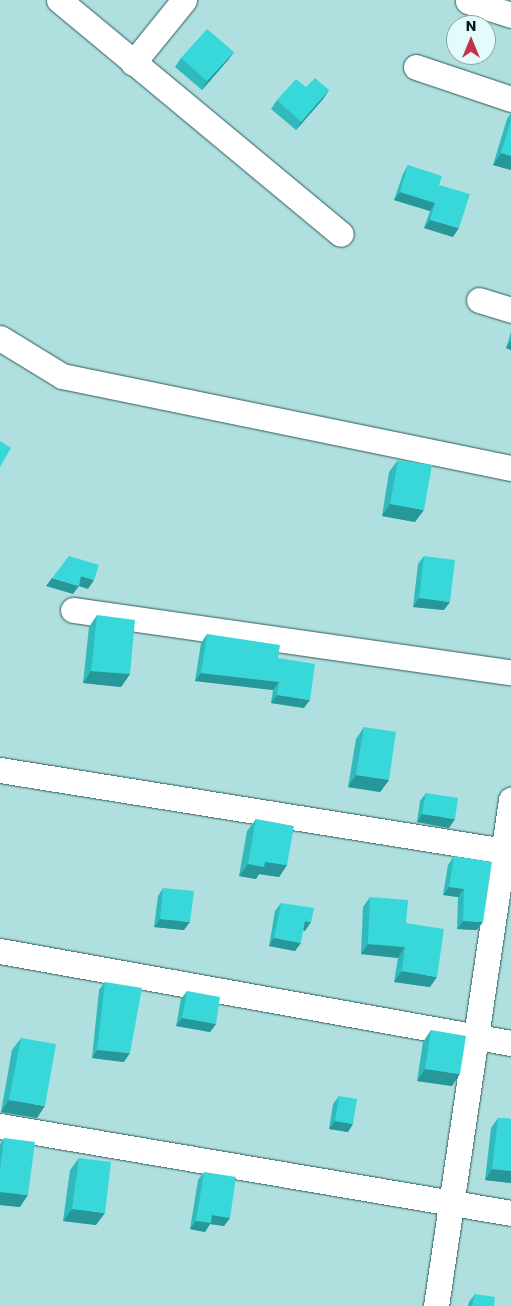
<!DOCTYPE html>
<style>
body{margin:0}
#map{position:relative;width:511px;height:1306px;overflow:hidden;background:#afe0df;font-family:Poppins,sans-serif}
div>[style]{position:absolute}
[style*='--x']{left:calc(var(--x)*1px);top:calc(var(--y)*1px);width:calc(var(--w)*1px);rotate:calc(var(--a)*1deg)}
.roads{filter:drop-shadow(0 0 1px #2c595a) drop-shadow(0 0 1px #2c595a)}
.minor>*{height:25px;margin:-12.5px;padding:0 12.5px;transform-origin:12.5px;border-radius:12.5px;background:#fff}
.wall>*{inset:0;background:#30babb}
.shaded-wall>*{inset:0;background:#279799}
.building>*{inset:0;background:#38d8da}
span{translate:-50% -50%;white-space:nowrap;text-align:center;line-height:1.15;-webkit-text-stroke:4px #e3fbfb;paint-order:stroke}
.north{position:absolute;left:446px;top:15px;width:50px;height:50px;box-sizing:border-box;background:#e3fbfb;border:1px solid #8ba1a1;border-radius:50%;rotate:0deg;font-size:14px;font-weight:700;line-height:20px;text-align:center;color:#061919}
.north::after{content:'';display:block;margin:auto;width:18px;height:22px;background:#c2324b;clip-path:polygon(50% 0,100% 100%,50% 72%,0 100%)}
</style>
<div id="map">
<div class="roads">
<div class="minor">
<i style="--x:59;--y:0;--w:366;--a:39.7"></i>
<i style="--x:468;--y:1;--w:45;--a:18"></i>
<i style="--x:133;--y:63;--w:81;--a:-51"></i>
<i style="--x:416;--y:67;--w:100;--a:18.6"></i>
<i style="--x:479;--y:300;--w:34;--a:17"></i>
<i style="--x:0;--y:338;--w:73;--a:31.5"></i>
<i style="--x:62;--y:376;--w:458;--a:11.6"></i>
<i style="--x:73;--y:610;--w:442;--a:8.1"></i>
<i style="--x:0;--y:770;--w:518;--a:9.12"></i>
<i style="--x:0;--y:951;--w:519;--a:10.21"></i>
<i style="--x:0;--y:1126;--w:518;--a:9.66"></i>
<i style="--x:436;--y:1306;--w:512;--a:-81.57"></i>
</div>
</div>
<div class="wall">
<i style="clip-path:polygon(234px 52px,228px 60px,202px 90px,175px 67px,181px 58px)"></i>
<i style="clip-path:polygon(306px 87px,329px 90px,323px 99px,296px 130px,271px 109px,277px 100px)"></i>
<i style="clip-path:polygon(511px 113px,511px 170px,493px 165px,507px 119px)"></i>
<i style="clip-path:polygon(408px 165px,439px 185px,453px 237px,424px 228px,430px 211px,394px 200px,403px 174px)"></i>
<i style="clip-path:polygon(511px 332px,511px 350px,506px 348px)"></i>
<i style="clip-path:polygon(398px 460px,415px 522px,382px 516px,389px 472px)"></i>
<i style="clip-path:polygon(424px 556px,444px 610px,413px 607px,418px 564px)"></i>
<i style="clip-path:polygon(97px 615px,130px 674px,121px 687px,83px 683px,89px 627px)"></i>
<i style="clip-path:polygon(207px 634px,278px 658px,304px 708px,271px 703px,273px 690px,195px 681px,201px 643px)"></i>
<i style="clip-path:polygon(364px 727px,389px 780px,380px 792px,348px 787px,356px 739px)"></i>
<i style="clip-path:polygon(426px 793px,449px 828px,417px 822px,420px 801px)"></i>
<i style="clip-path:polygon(256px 819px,287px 865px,279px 877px,259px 874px,256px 879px,239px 876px,247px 831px)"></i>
<i style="clip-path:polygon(454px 856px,477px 930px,457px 929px,458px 897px,443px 895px,448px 865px)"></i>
<i style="clip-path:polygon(163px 888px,184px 930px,154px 927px,158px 896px)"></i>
<i style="clip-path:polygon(370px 897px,406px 923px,430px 987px,394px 982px,398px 958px,361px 954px,363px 907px)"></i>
<i style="clip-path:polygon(281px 903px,305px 931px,303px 930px,295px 951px,269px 946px,275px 911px)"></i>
<i style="clip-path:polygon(105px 982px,124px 1062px,92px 1058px,99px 990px)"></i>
<i style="clip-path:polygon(187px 991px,216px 1024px,210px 1032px,176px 1026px,181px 999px)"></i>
<i style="clip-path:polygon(431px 1030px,452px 1086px,417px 1081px,423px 1042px)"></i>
<i style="clip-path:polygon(21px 1038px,37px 1118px,1px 1112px,12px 1050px)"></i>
<i style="clip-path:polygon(339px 1096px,348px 1132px,329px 1129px,333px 1104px)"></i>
<i style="clip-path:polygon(498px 1118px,511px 1119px,511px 1183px,485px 1180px,491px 1128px)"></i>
<i style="clip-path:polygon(4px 1138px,20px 1207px,0 1205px,0 1144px)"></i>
<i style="clip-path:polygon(79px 1158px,96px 1225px,63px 1221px,70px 1170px)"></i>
<i style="clip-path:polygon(204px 1172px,230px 1218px,224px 1226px,210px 1224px,205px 1232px,190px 1229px,198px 1180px)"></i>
<i style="clip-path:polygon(475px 1294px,494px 1306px,468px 1306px,469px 1302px)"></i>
</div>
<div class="shaded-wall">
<i style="clip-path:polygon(234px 52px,228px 60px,202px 90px,207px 81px)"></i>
<i style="clip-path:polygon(329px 90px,323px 99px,296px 130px,301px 122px)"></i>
<i style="clip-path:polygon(501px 153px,511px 156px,511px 170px,493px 165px)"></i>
<i style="clip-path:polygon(400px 192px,435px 203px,430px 211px,394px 200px)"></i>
<i style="clip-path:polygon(430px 220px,459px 228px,453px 237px,424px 228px)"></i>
<i style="clip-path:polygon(511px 341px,511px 350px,506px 348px)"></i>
<i style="clip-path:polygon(390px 504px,424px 510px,415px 522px,382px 516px)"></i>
<i style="clip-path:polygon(81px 576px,94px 580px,88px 589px,75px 585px)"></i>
<i style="clip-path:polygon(52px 578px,79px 586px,73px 594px,46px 586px)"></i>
<i style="clip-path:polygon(419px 598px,450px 602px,444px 610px,413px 607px)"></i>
<i style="clip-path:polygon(91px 671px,130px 674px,121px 687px,83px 683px)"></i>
<i style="clip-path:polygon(201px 673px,279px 682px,273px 690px,195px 681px)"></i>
<i style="clip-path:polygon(277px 695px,310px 700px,304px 708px,271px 703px)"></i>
<i style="clip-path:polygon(356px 775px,389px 780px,380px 792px,348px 787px)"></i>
<i style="clip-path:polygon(422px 814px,455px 819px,449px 828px,417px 822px)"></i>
<i style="clip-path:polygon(265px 862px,287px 865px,279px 877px,259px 874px,256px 879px,239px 876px,248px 864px)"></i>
<i style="clip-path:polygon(449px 887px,464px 889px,458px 897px,443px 895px)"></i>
<i style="clip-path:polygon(160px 919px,190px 922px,184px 930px,154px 927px)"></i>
<i style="clip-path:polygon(305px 921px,311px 922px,305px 931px,299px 929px)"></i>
<i style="clip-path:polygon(463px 921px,483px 922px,477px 930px,457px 929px)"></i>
<i style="clip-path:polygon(274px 938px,301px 943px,295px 951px,269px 946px)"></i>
<i style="clip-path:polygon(368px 944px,405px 947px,398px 958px,361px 954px)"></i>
<i style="clip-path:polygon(402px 971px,437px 977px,430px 987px,394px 982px)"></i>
<i style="clip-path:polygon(182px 1018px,216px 1024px,210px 1032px,176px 1026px)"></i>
<i style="clip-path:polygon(97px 1050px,130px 1053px,124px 1062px,92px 1058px)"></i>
<i style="clip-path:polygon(425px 1069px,460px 1074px,452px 1086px,417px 1081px)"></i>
<i style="clip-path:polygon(9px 1100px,45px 1106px,37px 1118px,1px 1112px)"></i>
<i style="clip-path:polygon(335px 1121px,353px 1124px,348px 1132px,329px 1129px)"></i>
<i style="clip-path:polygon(492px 1169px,511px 1171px,511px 1183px,485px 1180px)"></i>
<i style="clip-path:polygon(0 1192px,28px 1195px,20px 1207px,0 1205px)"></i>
<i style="clip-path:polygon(72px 1209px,105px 1213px,96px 1225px,63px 1221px)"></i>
<i style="clip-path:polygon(212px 1215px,230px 1218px,224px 1226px,210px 1224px,205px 1232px,190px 1229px,196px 1221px)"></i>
</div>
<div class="building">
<i style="clip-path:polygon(207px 29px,234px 52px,207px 81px,181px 58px)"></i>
<i style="clip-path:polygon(315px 78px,329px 90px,301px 122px,277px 100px,296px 79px,306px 87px)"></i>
<i style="clip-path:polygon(511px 120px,511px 156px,501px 153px)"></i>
<i style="clip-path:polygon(408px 165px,442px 176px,439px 185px,470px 194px,459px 228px,430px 220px,435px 203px,400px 192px)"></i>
<i style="clip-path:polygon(0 441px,11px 448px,0 467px)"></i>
<i style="clip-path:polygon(398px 460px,432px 465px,424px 510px,390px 504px)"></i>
<i style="clip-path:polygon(69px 556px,99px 565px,94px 580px,81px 576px,79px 586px,52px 578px)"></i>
<i style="clip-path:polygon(424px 556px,455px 560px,450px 602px,419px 598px)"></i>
<i style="clip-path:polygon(97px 615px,135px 620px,130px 674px,91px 671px)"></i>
<i style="clip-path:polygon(207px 634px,280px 645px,278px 658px,315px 664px,310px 700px,277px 695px,279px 682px,201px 673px)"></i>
<i style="clip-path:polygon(364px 727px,396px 732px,389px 780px,356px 775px)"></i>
<i style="clip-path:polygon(426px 793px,458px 798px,455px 819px,422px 814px)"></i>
<i style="clip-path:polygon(256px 819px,294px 826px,287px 865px,265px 862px,264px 867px,248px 864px)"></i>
<i style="clip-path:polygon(454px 856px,492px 862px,483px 922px,463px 921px,464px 889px,449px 887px)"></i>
<i style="clip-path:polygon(163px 888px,194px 891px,190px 922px,160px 919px)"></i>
<i style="clip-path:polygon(370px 897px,408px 900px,406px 923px,444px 929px,437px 977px,402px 971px,405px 947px,368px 944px)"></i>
<i style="clip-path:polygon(281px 903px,314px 908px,311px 922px,305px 921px,301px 943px,274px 938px)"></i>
<i style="clip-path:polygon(105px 982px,142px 988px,130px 1053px,97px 1050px)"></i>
<i style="clip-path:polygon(187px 991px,220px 997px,216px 1024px,182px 1018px)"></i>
<i style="clip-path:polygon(431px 1030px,466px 1036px,460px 1074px,425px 1069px)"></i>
<i style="clip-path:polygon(21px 1038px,56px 1044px,45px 1106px,9px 1100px)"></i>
<i style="clip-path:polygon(339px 1096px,357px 1099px,353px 1124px,335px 1121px)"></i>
<i style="clip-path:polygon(498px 1118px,511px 1119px,511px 1171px,492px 1169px)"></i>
<i style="clip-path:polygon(4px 1138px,35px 1142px,28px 1195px,0 1192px,0 1171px)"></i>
<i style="clip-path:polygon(79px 1158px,111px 1162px,105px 1213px,72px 1209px)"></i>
<i style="clip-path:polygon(204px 1172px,236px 1177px,230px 1218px,212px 1215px,211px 1223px,196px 1221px)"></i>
<i style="clip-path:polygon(475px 1294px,495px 1297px,494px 1306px,472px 1306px)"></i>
</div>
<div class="north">N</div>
</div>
